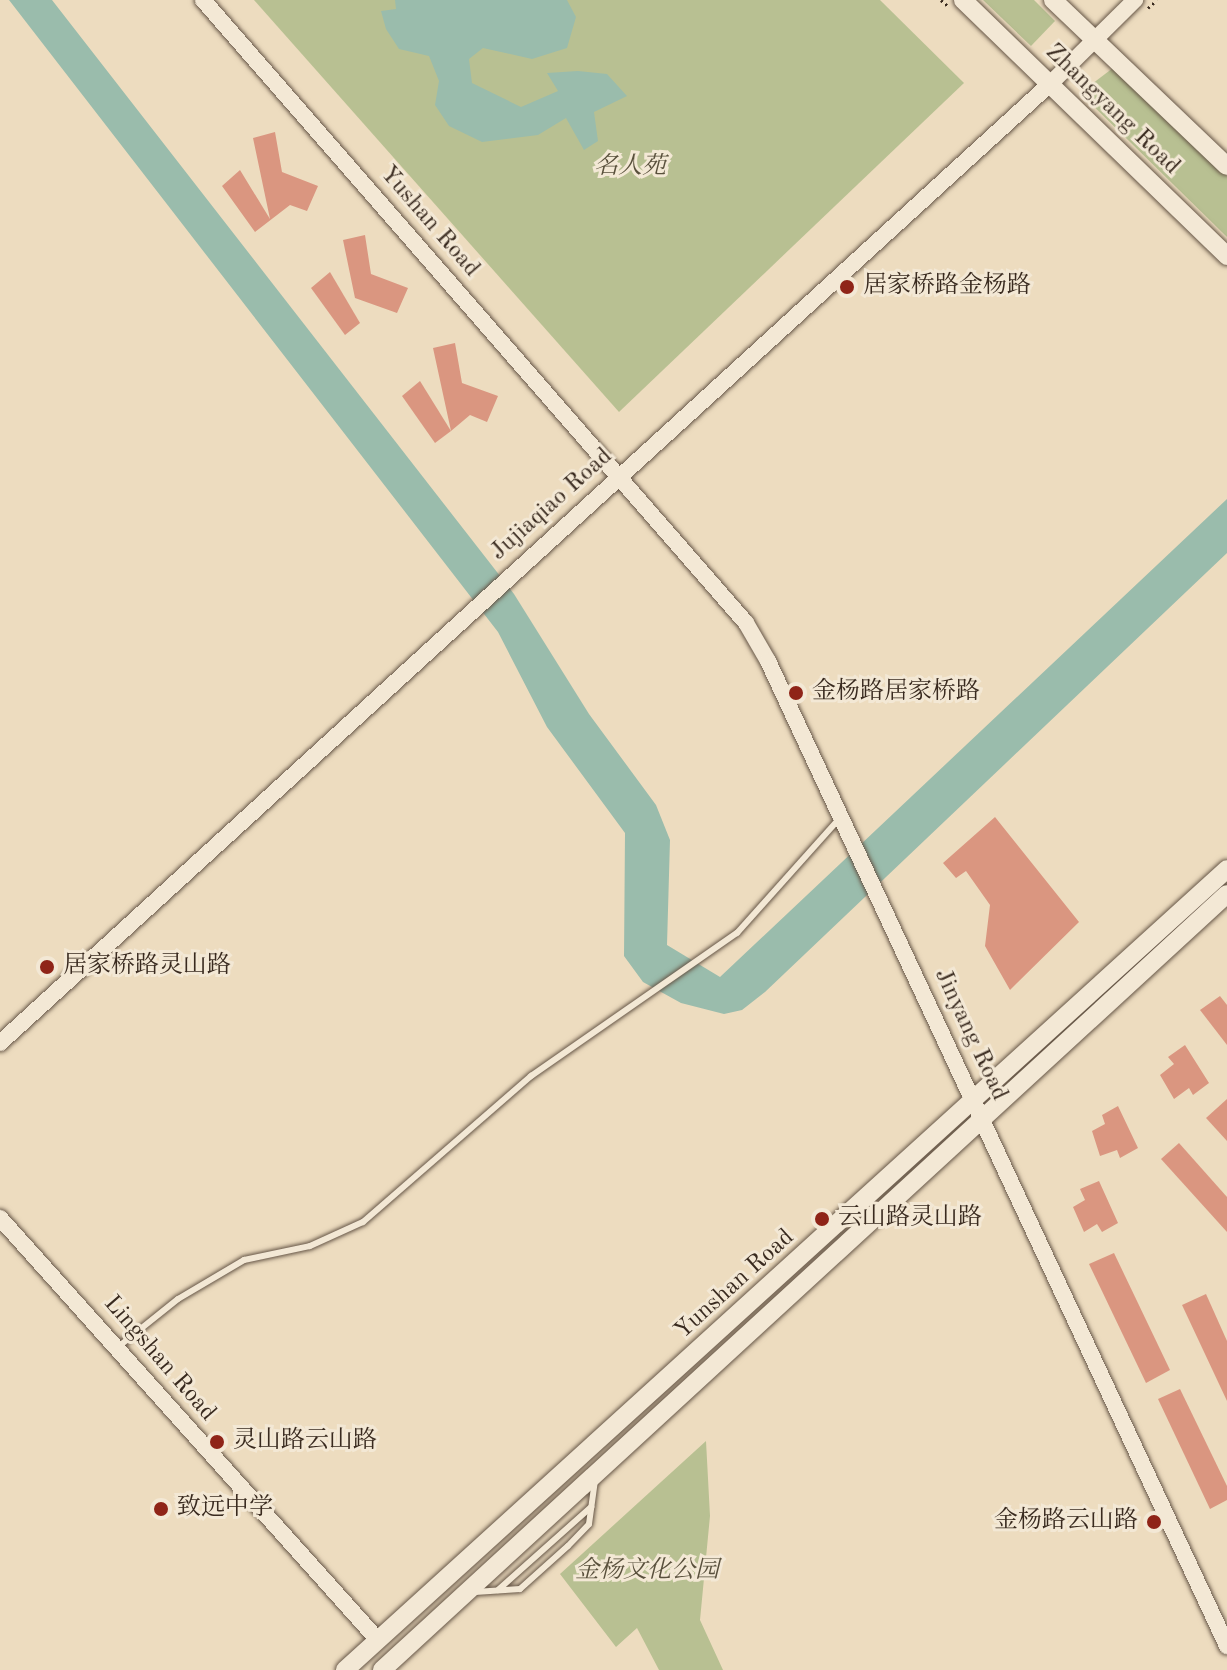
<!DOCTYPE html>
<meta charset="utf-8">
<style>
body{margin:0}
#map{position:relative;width:1227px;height:1670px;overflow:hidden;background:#eddcbf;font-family:"Old Standard TT","Noto Serif SC",serif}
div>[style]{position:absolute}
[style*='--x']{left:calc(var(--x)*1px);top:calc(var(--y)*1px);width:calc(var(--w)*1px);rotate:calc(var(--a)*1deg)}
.green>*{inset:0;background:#b8c092}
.water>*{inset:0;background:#9abcac}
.building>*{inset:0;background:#da9680}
.path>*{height:3px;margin-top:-1.5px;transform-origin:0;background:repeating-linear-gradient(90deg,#392a1f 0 2px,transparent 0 6px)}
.roads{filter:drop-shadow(0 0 2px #665647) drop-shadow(0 0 2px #665647)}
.service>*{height:6px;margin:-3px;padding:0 3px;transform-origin:3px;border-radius:3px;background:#f3e8d5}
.tertiary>*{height:16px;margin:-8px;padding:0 8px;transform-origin:8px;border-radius:8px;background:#f3e8d5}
.secondary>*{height:18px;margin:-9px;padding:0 9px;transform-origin:9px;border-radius:9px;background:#f3e8d5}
.dots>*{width:22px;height:22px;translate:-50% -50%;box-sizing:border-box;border:4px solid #f3e8d5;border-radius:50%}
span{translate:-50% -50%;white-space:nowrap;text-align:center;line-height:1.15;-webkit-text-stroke:6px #f3e8d5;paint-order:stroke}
.street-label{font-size:24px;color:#392a1f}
.park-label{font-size:24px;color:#59503c;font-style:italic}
.poi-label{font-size:24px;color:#392a1f}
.left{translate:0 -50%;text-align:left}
.right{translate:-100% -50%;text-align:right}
</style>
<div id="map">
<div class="green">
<i style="clip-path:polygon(254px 0,880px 0,964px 83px,619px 412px)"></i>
<i style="clip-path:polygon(983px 0,1034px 0,1055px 21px,1031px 46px)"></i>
<i style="clip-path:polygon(1113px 68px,1227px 176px,1227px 237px,1080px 93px)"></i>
<i style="clip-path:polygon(706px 1441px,710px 1516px,700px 1620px,723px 1670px,659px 1670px,637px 1628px,616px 1647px,560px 1574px)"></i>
</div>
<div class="water">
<i style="clip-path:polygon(9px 0,52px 0,514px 594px,589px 714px,656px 805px,670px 840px,667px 945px,720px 977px,1227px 499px,1227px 553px,765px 992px,742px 1010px,724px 1014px,681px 1003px,643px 982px,624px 956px,625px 833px,547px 727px,498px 632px)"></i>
<i style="clip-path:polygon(395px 0,567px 0,576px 17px,567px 48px,532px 59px,483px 48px,469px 59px,472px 83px,521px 107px,558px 91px,547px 73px,578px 71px,607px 74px,627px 96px,594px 112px,598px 141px,584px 150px,566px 118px,538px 135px,482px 142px,449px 126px,435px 105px,439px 81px,429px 56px,399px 49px,386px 29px,381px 11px,396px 9px)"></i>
</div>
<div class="building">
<i style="clip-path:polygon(275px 132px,282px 172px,318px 186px,307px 211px,290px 205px,255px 232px,222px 186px,240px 170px,270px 219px,253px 138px)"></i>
<i style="clip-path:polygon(365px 235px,371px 274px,408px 288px,397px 313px,355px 298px,343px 240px)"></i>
<i style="clip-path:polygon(330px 272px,360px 323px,345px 335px,311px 288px)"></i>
<i style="clip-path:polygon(455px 343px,462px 383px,498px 396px,487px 422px,470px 415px,451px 431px,433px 348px)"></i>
<i style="clip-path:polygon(420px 381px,451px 431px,435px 443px,402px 396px)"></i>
<i style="clip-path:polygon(995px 817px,1079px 922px,1010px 990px,985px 946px,990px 905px,966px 871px,956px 878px,943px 863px)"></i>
<i style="clip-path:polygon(1220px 996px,1227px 1005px,1227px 1045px,1200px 1010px)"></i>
<i style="clip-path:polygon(1185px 1045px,1209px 1083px,1193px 1095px,1189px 1088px,1174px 1099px,1160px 1075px,1174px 1064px,1168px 1057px)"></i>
<i style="clip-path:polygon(1227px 1099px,1227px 1141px,1206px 1118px)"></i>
<i style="clip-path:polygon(1118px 1106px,1138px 1148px,1120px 1158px,1117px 1150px,1100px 1156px,1092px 1131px,1105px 1124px,1102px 1115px)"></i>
<i style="clip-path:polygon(1179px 1143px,1227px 1197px,1227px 1232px,1161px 1159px)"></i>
<i style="clip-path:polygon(1099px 1181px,1118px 1223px,1102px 1232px,1097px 1224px,1084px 1232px,1073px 1207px,1085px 1200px,1080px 1189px)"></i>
<i style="clip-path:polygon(1114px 1253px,1170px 1370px,1146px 1383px,1089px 1264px)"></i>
<i style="clip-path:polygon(1206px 1294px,1227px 1341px,1227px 1401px,1182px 1305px)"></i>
<i style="clip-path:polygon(1180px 1389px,1227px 1486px,1227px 1500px,1210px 1509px,1158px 1399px)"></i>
</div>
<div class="path">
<i style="--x:941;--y:0;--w:9;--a:41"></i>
<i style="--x:1148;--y:8;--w:12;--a:-42"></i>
</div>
<div class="roads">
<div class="service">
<i style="--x:118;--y:1347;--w:77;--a:-38.7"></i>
<i style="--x:178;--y:1299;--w:77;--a:-30.6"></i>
<i style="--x:244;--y:1260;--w:67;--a:-12"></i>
<i style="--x:310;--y:1246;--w:58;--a:-24.4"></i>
<i style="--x:363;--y:1222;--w:223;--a:-41"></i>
<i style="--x:531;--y:1076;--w:251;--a:-34.8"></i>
<i style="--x:737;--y:933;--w:152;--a:-48.2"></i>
<i style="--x:498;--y:1590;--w:125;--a:-41.7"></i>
<i style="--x:475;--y:1592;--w:45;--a:-3.8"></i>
<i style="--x:520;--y:1589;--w:64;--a:-41.9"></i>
<i style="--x:568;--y:1546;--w:30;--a:-46"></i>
<i style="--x:589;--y:1524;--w:44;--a:-82.2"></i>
</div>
<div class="tertiary">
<i style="--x:203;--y:0;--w:826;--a:48.92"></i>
<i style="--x:746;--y:623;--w:44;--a:59.9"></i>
<i style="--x:768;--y:661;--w:1087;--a:65.01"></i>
<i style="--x:0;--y:1043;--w:1422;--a:-42.41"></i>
<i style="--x:1050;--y:84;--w:120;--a:-44.7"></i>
<i style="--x:0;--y:1218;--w:567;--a:48.15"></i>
</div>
<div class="secondary">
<i style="--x:963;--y:0;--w:368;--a:44.1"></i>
<i style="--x:1053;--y:0;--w:240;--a:43.7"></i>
<i style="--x:345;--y:1670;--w:1191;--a:-42.24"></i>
<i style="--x:382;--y:1670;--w:1147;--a:-42.56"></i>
</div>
</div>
<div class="dots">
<i style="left:847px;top:287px;background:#8f2418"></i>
<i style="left:796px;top:693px;background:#8f2418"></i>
<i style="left:47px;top:967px;background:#8f2418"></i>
<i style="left:822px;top:1219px;background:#8f2418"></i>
<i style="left:217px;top:1442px;background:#8f2418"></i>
<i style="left:161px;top:1509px;background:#8f2418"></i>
<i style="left:1154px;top:1522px;background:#8f2418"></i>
</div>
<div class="street-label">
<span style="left:1112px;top:110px;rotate:44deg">Zhangyang Road</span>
<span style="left:429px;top:222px;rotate:49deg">Yushan Road</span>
<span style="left:552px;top:505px;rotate:-42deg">Jujiaqiao Road</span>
<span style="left:970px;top:1035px;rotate:65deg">Jinyang Road</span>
<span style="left:735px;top:1285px;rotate:-42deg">Yunshan Road</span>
<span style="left:159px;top:1359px;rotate:49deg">Lingshan Road</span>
</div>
<div class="park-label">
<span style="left:630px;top:168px">名人苑</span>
<span style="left:647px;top:1572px">金杨文化公园</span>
</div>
<div class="poi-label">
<span class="left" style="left:863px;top:287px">居家桥路金杨路</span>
<span class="left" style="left:812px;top:693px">金杨路居家桥路</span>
<span class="left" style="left:63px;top:967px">居家桥路灵山路</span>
<span class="left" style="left:838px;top:1219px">云山路灵山路</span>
<span class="left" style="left:233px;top:1442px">灵山路云山路</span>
<span class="left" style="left:177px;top:1509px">致远中学</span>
<span class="right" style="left:1138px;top:1522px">金杨路云山路</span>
</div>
</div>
